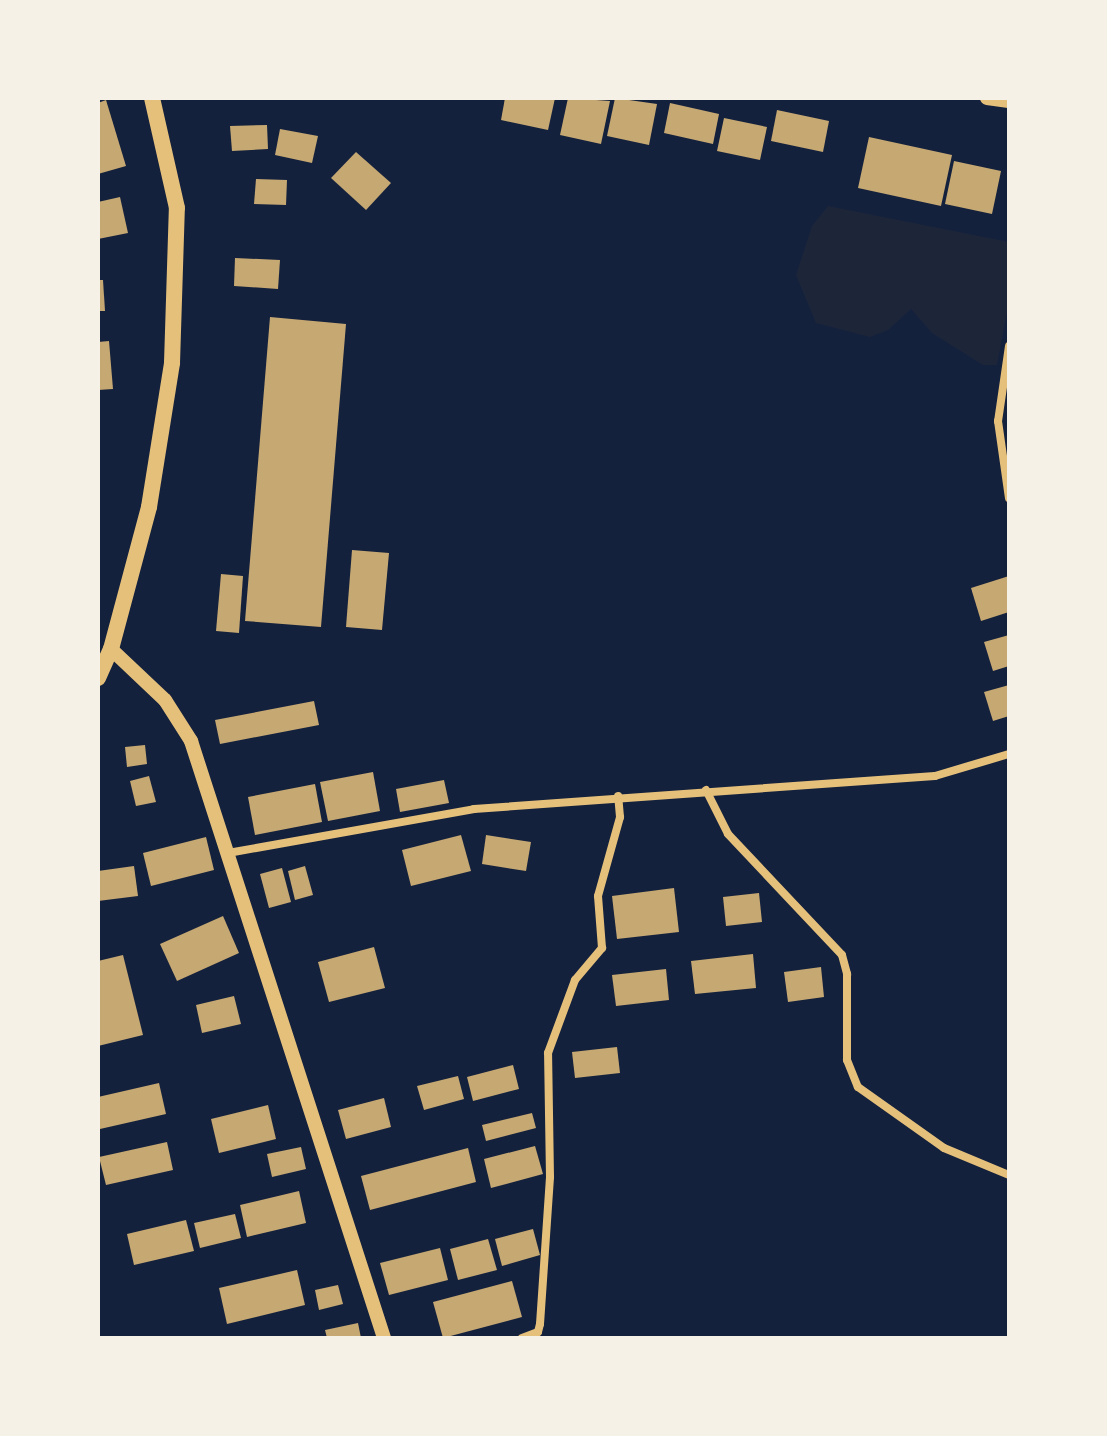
<!DOCTYPE html>
<style>
body{margin:0}
#map{position:relative;width:1107px;height:1436px;overflow:hidden;background:#14213d;font-family:Poppins,sans-serif}
div>[style]{position:absolute}
[style*='--x']{left:calc(var(--x)*1px);top:calc(var(--y)*1px);width:calc(var(--w)*1px);rotate:calc(var(--a)*1deg)}
.green>*{inset:0;background:#1d2539}
.building>*{inset:0;background:#c6a872}
.minor>*{height:8px;margin:-4px;padding:0 4px;transform-origin:4px;border-radius:4px;background:#e5c07b}
.tertiary>*{height:14px;margin:-7px;padding:0 7px;transform-origin:7px;border-radius:7px;background:#e5c07b}
.secondary>*{height:16px;margin:-8px;padding:0 8px;transform-origin:8px;border-radius:8px;background:#e5c07b}
span{translate:-50% -50%;white-space:nowrap;text-align:center;line-height:1.15;-webkit-text-stroke:8px #f6f1e7;paint-order:stroke}
.frame{position:absolute;inset:0;border:100px solid #f6f1e7;pointer-events:none}
</style>
<div id="map">
<div class="green">
<i style="clip-path:polygon(828px 206px,1009px 242px,1009px 302px,997px 365px,983px 365px,932px 333px,911px 309px,888px 330px,870px 337px,816px 323px,796px 275px,812px 226px)"></i>
</div>
<div class="building">
<i style="clip-path:polygon(505px 98px,555px 98px,548px 130px,501px 120px)"></i>
<i style="clip-path:polygon(568px 98px,610px 101px,601px 144px,560px 135px)"></i>
<i style="clip-path:polygon(615px 98px,657px 104px,649px 145px,607px 136px)"></i>
<i style="clip-path:polygon(106px 100px,126px 166px,98px 174px,98px 103px)"></i>
<i style="clip-path:polygon(670px 103px,719px 114px,713px 144px,664px 133px)"></i>
<i style="clip-path:polygon(777px 110px,829px 121px,823px 152px,771px 141px)"></i>
<i style="clip-path:polygon(724px 118px,767px 127px,760px 160px,717px 151px)"></i>
<i style="clip-path:polygon(267px 125px,268px 149px,232px 151px,230px 126px)"></i>
<i style="clip-path:polygon(280px 129px,318px 136px,312px 163px,275px 155px)"></i>
<i style="clip-path:polygon(869px 137px,952px 155px,941px 206px,858px 188px)"></i>
<i style="clip-path:polygon(356px 152px,391px 183px,366px 210px,331px 178px)"></i>
<i style="clip-path:polygon(954px 161px,1001px 171px,992px 214px,945px 204px)"></i>
<i style="clip-path:polygon(256px 179px,287px 180px,286px 205px,254px 204px)"></i>
<i style="clip-path:polygon(120px 197px,128px 233px,98px 239px,98px 202px)"></i>
<i style="clip-path:polygon(235px 258px,280px 260px,278px 289px,234px 286px)"></i>
<i style="clip-path:polygon(98px 280px,103px 280px,105px 311px,98px 311px)"></i>
<i style="clip-path:polygon(270px 317px,346px 324px,321px 627px,245px 621px)"></i>
<i style="clip-path:polygon(109px 341px,113px 389px,98px 390px,98px 342px)"></i>
<i style="clip-path:polygon(352px 550px,389px 553px,382px 630px,346px 627px)"></i>
<i style="clip-path:polygon(221px 574px,243px 576px,239px 633px,216px 631px)"></i>
<i style="clip-path:polygon(1009px 576px,1009px 612px,981px 621px,971px 588px)"></i>
<i style="clip-path:polygon(1009px 635px,1009px 666px,993px 671px,984px 642px)"></i>
<i style="clip-path:polygon(1009px 685px,1009px 716px,993px 721px,984px 692px)"></i>
<i style="clip-path:polygon(314px 701px,319px 725px,220px 744px,215px 720px)"></i>
<i style="clip-path:polygon(145px 745px,147px 764px,127px 767px,125px 747px)"></i>
<i style="clip-path:polygon(373px 772px,380px 811px,328px 821px,320px 782px)"></i>
<i style="clip-path:polygon(149px 776px,156px 802px,136px 806px,130px 781px)"></i>
<i style="clip-path:polygon(444px 780px,449px 803px,400px 812px,396px 789px)"></i>
<i style="clip-path:polygon(315px 784px,322px 822px,255px 835px,248px 797px)"></i>
<i style="clip-path:polygon(461px 835px,471px 871px,411px 886px,402px 850px)"></i>
<i style="clip-path:polygon(486px 835px,531px 842px,526px 871px,482px 864px)"></i>
<i style="clip-path:polygon(206px 837px,214px 870px,151px 886px,143px 853px)"></i>
<i style="clip-path:polygon(134px 866px,138px 896px,98px 901px,98px 871px)"></i>
<i style="clip-path:polygon(305px 866px,313px 895px,295px 900px,288px 871px)"></i>
<i style="clip-path:polygon(282px 868px,291px 902px,269px 908px,260px 874px)"></i>
<i style="clip-path:polygon(674px 888px,679px 932px,617px 939px,612px 896px)"></i>
<i style="clip-path:polygon(759px 893px,762px 922px,726px 926px,723px 897px)"></i>
<i style="clip-path:polygon(223px 916px,239px 953px,177px 981px,160px 944px)"></i>
<i style="clip-path:polygon(374px 947px,385px 988px,329px 1002px,318px 962px)"></i>
<i style="clip-path:polygon(753px 954px,756px 988px,695px 994px,691px 961px)"></i>
<i style="clip-path:polygon(123px 955px,143px 1035px,98px 1046px,98px 961px)"></i>
<i style="clip-path:polygon(821px 967px,824px 997px,788px 1002px,784px 972px)"></i>
<i style="clip-path:polygon(666px 969px,669px 1000px,616px 1006px,612px 975px)"></i>
<i style="clip-path:polygon(234px 996px,241px 1024px,202px 1033px,196px 1005px)"></i>
<i style="clip-path:polygon(617px 1047px,620px 1073px,575px 1078px,572px 1052px)"></i>
<i style="clip-path:polygon(513px 1065px,519px 1089px,473px 1101px,467px 1077px)"></i>
<i style="clip-path:polygon(458px 1076px,464px 1099px,424px 1110px,417px 1086px)"></i>
<i style="clip-path:polygon(159px 1083px,166px 1114px,100px 1129px,98px 1097px)"></i>
<i style="clip-path:polygon(384px 1098px,391px 1127px,346px 1139px,338px 1110px)"></i>
<i style="clip-path:polygon(268px 1105px,276px 1139px,219px 1153px,211px 1119px)"></i>
<i style="clip-path:polygon(532px 1113px,536px 1128px,486px 1141px,482px 1125px)"></i>
<i style="clip-path:polygon(167px 1142px,173px 1170px,106px 1185px,99px 1157px)"></i>
<i style="clip-path:polygon(535px 1146px,543px 1174px,491px 1188px,484px 1159px)"></i>
<i style="clip-path:polygon(301px 1147px,306px 1169px,272px 1177px,267px 1154px)"></i>
<i style="clip-path:polygon(468px 1148px,476px 1182px,370px 1210px,361px 1176px)"></i>
<i style="clip-path:polygon(299px 1191px,306px 1223px,247px 1237px,240px 1205px)"></i>
<i style="clip-path:polygon(235px 1214px,241px 1238px,200px 1248px,194px 1223px)"></i>
<i style="clip-path:polygon(186px 1220px,194px 1251px,134px 1265px,127px 1234px)"></i>
<i style="clip-path:polygon(533px 1229px,540px 1255px,502px 1266px,495px 1239px)"></i>
<i style="clip-path:polygon(488px 1239px,497px 1270px,458px 1280px,450px 1249px)"></i>
<i style="clip-path:polygon(440px 1248px,448px 1280px,389px 1295px,380px 1263px)"></i>
<i style="clip-path:polygon(297px 1270px,305px 1305px,227px 1324px,219px 1288px)"></i>
<i style="clip-path:polygon(512px 1281px,522px 1317px,443px 1338px,433px 1302px)"></i>
<i style="clip-path:polygon(338px 1285px,343px 1304px,319px 1310px,315px 1290px)"></i>
<i style="clip-path:polygon(358px 1323px,361px 1338px,327px 1338px,325px 1330px)"></i>
</div>
<div class="minor">
<i style="--x:1009;--y:346;--w:76;--a:98.3"></i>
<i style="--x:998;--y:421;--w:78;--a:81.9"></i>
<i style="--x:706;--y:790;--w:49;--a:63.4"></i>
<i style="--x:728;--y:834;--w:166;--a:46.7"></i>
<i style="--x:842;--y:955;--w:20;--a:75"></i>
<i style="--x:847;--y:974;--w:86;--a:90"></i>
<i style="--x:847;--y:1060;--w:29;--a:68"></i>
<i style="--x:858;--y:1087;--w:105;--a:35.3"></i>
<i style="--x:944;--y:1148;--w:70;--a:22.6"></i>
<i style="--x:228;--y:853;--w:250;--a:-10.1"></i>
<i style="--x:474;--y:809;--w:462;--a:-4.1"></i>
<i style="--x:935;--y:776;--w:77;--a:-16.6"></i>
<i style="--x:522;--y:1338;--w:17;--a:-21"></i>
<i style="--x:538;--y:1332;--w:8;--a:-76"></i>
<i style="--x:540;--y:1324;--w:147;--a:-86.1"></i>
<i style="--x:550;--y:1177;--w:124;--a:-90.9"></i>
<i style="--x:548;--y:1053;--w:78;--a:-69.7"></i>
<i style="--x:575;--y:980;--w:42;--a:-49.8"></i>
<i style="--x:602;--y:948;--w:52;--a:-94.4"></i>
<i style="--x:598;--y:896;--w:82;--a:-74.4"></i>
<i style="--x:620;--y:817;--w:21;--a:-95"></i>
</div>
<div class="tertiary">
<i style="--x:987;--y:98;--w:22;--a:8"></i>
<i style="--x:111;--y:649;--w:74;--a:43.4"></i>
<i style="--x:165;--y:700;--w:49;--a:57.6"></i>
<i style="--x:191;--y:741;--w:627;--a:72.08"></i>
</div>
<div class="secondary">
<i style="--x:98;--y:678;--w:32;--a:-66"></i>
<i style="--x:111;--y:649;--w:147;--a:-75"></i>
<i style="--x:149;--y:507;--w:146;--a:-80.9"></i>
<i style="--x:172;--y:363;--w:155;--a:-88.2"></i>
<i style="--x:177;--y:208;--w:113;--a:-102.8"></i>
</div>
<div class="frame"></div>
</div>
